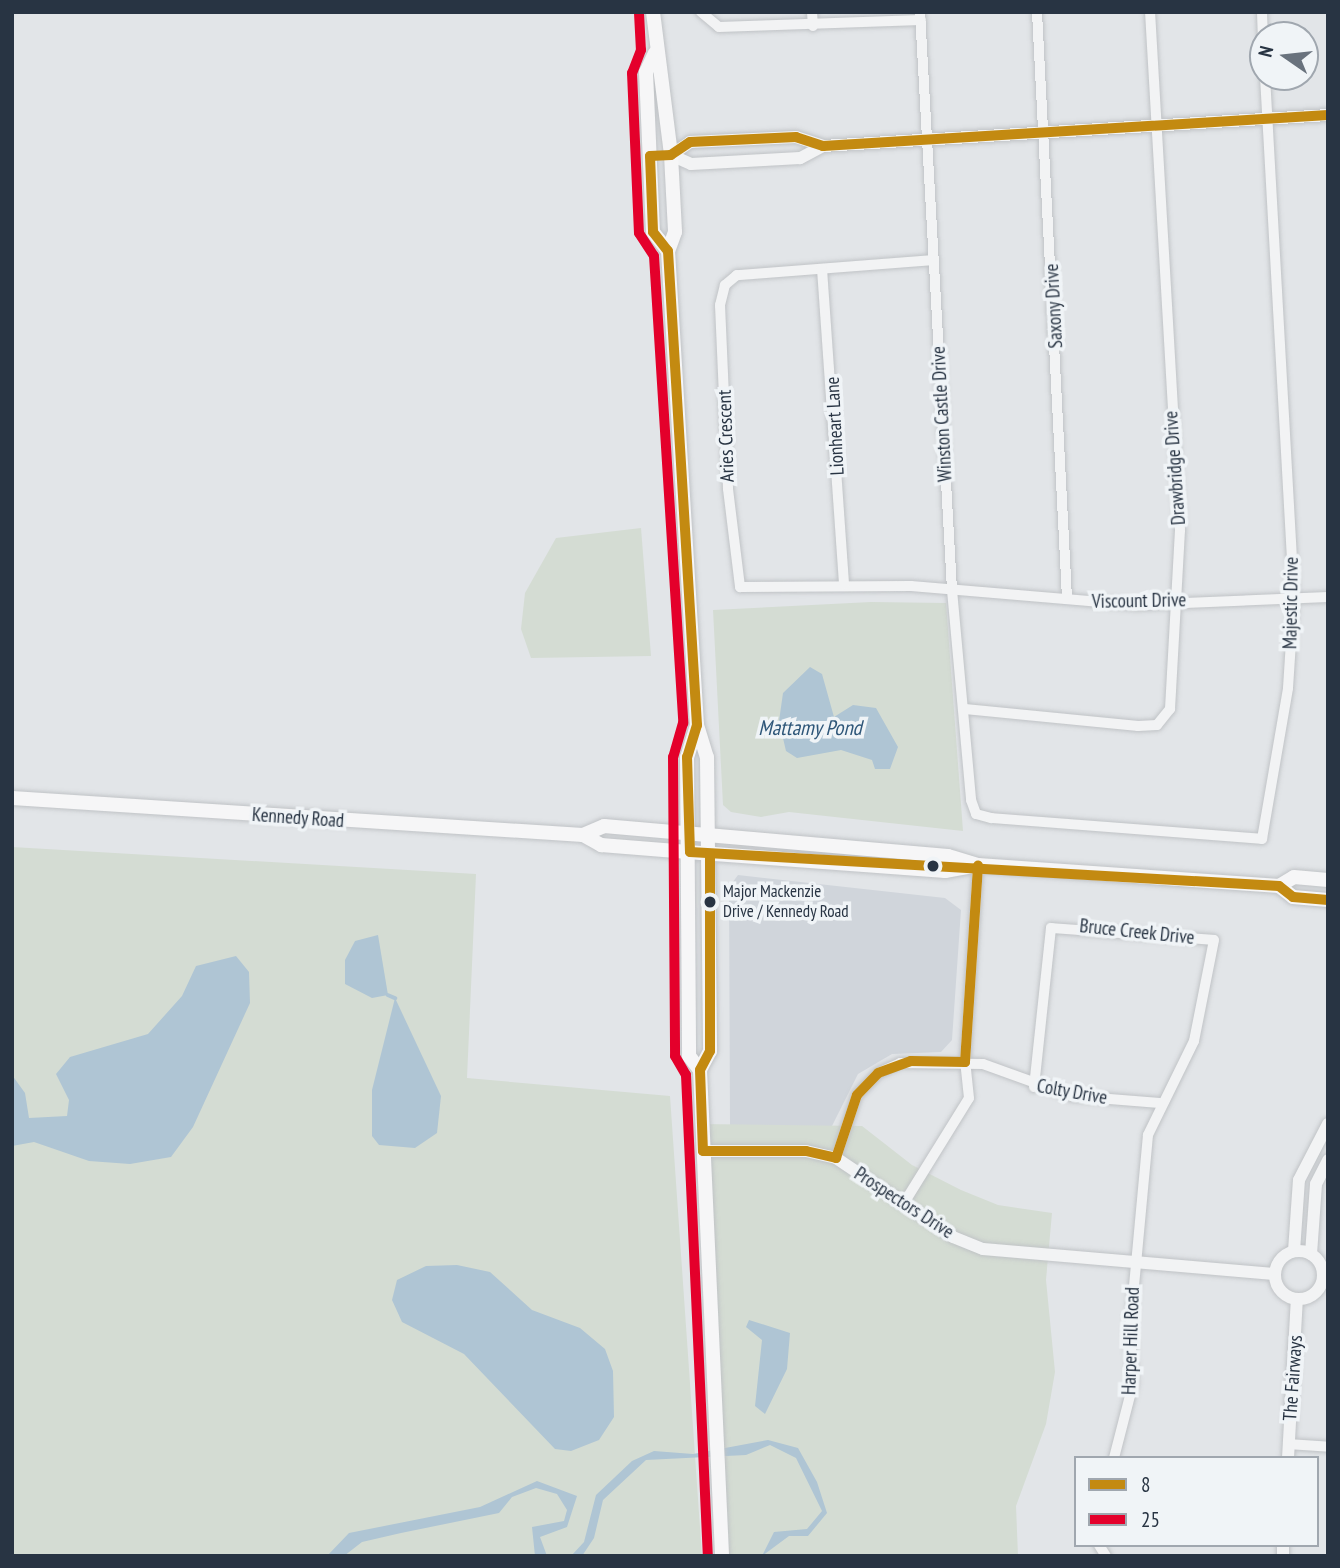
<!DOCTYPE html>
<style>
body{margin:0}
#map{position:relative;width:1340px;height:1568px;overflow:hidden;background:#e2e5e8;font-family:"PT Sans Narrow",sans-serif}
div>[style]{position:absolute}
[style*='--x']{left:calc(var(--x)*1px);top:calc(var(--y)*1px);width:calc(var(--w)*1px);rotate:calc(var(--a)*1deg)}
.built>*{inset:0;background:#d0d5db}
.green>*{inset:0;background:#d4dcd3}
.water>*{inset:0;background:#afc5d4}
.stream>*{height:3.5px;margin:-1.75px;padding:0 1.75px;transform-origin:1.75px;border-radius:1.75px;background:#afc5d4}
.roads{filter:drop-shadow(0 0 2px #c0c3c6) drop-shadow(0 0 2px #c0c3c6)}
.minor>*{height:10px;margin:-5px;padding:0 5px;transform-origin:5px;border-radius:5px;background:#f2f3f4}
.tertiary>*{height:12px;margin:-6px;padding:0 6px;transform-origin:6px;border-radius:6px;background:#f2f3f4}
.tertiary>.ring{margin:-6px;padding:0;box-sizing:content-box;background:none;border:12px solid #f2f3f4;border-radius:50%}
.secondary>*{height:14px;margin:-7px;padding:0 7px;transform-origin:7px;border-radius:7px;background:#f6f6f7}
.primary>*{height:14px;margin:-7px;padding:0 7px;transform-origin:7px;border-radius:7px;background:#f6f6f7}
.bus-1>*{height:10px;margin:-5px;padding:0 5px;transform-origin:5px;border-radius:5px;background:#c38a11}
.bus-2>*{height:10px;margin:-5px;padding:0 5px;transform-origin:5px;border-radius:5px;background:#e4002b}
.dots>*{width:19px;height:19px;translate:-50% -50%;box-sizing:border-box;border:4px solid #f0f4f7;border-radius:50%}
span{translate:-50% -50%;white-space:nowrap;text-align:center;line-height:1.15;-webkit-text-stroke:7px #f0f4f7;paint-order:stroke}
.bus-label{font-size:17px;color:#283443}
.left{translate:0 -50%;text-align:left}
.street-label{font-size:19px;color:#283443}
.water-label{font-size:21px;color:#2f5779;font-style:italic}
.frame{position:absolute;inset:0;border:14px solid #283443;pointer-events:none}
.legend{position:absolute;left:1074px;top:1456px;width:245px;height:91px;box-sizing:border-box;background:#f0f4f7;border:2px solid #a0a7af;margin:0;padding:9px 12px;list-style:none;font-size:21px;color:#283443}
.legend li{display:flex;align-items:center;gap:14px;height:35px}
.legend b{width:35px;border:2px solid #a0a7af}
.north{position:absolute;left:1249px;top:21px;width:70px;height:70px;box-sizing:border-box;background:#f0f4f7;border:2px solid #a0a7af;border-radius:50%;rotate:284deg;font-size:19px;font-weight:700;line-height:28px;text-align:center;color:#283443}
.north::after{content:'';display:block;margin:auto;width:24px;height:32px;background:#69727d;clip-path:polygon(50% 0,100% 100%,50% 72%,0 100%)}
</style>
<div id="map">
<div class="built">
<i style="clip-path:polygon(738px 875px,945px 898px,961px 910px,952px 1040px,941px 1052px,892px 1054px,858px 1074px,829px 1132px,730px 1125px,729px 887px)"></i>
</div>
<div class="green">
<i style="clip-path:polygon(641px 528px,651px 656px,531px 658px,521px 629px,525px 593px,556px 538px)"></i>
<i style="clip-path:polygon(871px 602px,946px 603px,963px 831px,789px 812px,761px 817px,731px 812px,723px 805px,713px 610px)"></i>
<i style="clip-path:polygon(12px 847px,476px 874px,467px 1078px,670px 1096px,702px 1556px,12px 1556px)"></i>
<i style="clip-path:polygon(698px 1124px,862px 1126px,912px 1165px,961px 1190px,998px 1205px,1052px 1213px,1046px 1280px,1055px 1372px,1046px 1424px,1016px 1506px,1018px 1556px,716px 1556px)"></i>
</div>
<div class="water">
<i style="clip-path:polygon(810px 667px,822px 674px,834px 717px,853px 705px,876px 708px,898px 747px,890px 769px,875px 769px,872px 760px,841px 750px,797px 758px,786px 751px,779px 721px,783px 693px)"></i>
<i style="clip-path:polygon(378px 935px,388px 995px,372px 998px,345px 984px,345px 960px,355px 941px)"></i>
<i style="clip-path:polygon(236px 956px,249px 972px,250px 1003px,193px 1127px,171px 1157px,130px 1164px,89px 1161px,34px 1142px,12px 1146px,12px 1075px,25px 1093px,29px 1118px,67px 1116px,69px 1100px,56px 1074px,70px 1057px,148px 1034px,182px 996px,196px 966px)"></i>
<i style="clip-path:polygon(395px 998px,441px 1096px,437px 1133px,415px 1148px,379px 1145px,372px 1136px,372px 1090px)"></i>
<i style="clip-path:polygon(457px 1265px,490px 1272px,532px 1310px,580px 1328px,605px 1349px,613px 1371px,614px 1417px,599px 1440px,571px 1451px,555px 1449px,464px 1354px,402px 1322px,392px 1300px,397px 1280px,426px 1266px)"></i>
<i style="clip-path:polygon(749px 1320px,790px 1333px,787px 1369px,765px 1414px,755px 1406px,762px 1340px,746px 1327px)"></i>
<i style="clip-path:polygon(768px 1440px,798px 1448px,817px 1482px,827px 1513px,808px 1536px,789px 1536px,762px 1556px,774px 1532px,807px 1529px,822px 1511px,796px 1458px,770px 1445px,746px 1455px,646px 1460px,603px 1500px,594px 1538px,582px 1556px,571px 1556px,584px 1542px,596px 1495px,632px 1461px,654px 1451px,693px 1454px)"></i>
<i style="clip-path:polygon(537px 1481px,577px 1496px,567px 1527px,540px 1537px,547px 1556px,535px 1556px,532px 1527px,564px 1521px,567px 1510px,557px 1494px,536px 1488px,512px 1497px,499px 1513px,401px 1533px,362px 1542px,344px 1556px,327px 1556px,349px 1533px,480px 1507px)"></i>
</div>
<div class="stream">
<i style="--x:388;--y:995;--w:8;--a:23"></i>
</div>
<div class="roads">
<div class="minor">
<i style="--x:701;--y:12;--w:23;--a:40"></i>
<i style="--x:719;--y:27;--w:202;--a:-2"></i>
<i style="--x:812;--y:12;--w:14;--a:86"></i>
<i style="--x:920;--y:12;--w:579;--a:86.83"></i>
<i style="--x:952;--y:590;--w:211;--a:84.8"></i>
<i style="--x:971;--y:800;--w:15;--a:70"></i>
<i style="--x:976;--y:814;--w:16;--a:15"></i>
<i style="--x:991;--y:818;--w:272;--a:4.4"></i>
<i style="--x:1262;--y:839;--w:153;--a:-80.2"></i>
<i style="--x:1288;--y:688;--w:93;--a:-86.3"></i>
<i style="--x:1294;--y:595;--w:519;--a:-93.2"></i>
<i style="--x:1037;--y:12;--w:588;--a:87.07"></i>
<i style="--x:1262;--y:12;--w:23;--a:88"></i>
<i style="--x:934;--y:260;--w:198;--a:175.6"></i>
<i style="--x:737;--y:275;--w:16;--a:140"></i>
<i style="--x:725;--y:285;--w:21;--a:104"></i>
<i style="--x:720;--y:305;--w:184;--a:87.5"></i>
<i style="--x:728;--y:489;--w:99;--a:83"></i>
<i style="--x:740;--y:587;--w:171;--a:-0.3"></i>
<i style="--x:911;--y:586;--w:226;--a:4.8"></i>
<i style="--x:1136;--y:605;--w:192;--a:-2.4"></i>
<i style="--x:822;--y:269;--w:316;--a:86"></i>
<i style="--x:965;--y:709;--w:174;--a:5.6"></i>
<i style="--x:1138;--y:726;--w:19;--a:-3"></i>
<i style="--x:1157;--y:725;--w:21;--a:-51"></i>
<i style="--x:1170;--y:709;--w:179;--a:-86.8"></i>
<i style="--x:1180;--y:530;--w:519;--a:-93.31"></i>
<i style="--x:1034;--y:1087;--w:160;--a:-83.9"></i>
<i style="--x:1051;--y:928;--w:163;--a:4.2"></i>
<i style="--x:1214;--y:940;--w:103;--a:101.2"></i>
<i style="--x:1194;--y:1041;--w:105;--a:116.1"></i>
<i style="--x:1148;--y:1135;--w:196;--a:95.3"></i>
<i style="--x:1130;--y:1330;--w:54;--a:86.8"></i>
<i style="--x:1133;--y:1384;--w:76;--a:104.4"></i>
<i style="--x:836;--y:1158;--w:66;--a:-71.6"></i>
<i style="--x:857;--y:1095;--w:30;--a:-46"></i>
<i style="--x:878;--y:1073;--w:24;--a:-24"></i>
<i style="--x:900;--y:1063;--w:83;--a:0.7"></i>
<i style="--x:983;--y:1064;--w:95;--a:19.8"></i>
<i style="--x:1072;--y:1096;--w:88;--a:4.5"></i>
<i style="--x:904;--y:1203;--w:123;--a:-58.2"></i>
<i style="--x:969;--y:1098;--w:36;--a:-96"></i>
<i style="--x:965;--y:1062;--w:197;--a:-86.2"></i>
<i style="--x:1289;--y:1444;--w:39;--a:4"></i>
<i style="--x:1099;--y:1545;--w:13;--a:58"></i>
</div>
<div class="tertiary">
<i style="--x:823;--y:146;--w:26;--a:152"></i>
<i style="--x:800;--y:158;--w:109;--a:176.8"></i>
<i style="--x:691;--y:164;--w:22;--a:-156"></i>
<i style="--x:671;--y:155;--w:23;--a:-34"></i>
<i style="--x:690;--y:142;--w:106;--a:-2.7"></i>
<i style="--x:796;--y:137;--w:28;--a:18"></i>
<i style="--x:823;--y:146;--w:506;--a:-3.51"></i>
<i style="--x:703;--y:1151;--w:103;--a:0"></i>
<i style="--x:806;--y:1151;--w:31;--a:13"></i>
<i style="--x:836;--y:1158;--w:141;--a:34"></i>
<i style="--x:953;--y:1237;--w:32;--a:22"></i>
<i style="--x:983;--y:1249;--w:292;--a:4.9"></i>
<i class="ring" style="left:1275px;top:1251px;width:36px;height:36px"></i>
<i style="--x:1294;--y:1251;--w:71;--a:-86"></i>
<i style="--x:1299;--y:1180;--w:63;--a:-62.6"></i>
<i style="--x:1311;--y:1254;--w:70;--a:-85.9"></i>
<i style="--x:1316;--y:1184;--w:27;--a:-63"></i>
<i style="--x:1288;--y:1458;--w:159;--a:-86.8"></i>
<i style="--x:1283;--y:1556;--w:11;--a:-90"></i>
</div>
<div class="secondary">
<i style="--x:12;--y:798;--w:572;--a:3.71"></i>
</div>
<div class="primary">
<i style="--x:653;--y:12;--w:144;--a:82.8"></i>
<i style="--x:671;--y:155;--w:77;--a:87"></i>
<i style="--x:675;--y:232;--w:20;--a:110"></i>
<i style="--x:668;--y:251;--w:475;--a:86.5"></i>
<i style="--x:697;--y:725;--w:34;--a:73"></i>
<i style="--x:707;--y:757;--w:294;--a:89.4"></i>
<i style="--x:710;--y:1051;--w:21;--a:118"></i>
<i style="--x:700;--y:1070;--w:486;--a:87.4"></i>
<i style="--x:655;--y:53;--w:21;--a:115"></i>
<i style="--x:646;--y:72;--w:160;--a:87.5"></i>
<i style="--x:653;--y:232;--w:24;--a:52"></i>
<i style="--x:697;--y:725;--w:34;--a:107"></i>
<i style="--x:687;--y:757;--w:299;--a:89.6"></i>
<i style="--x:689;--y:1056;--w:18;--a:52"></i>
<i style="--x:583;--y:835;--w:23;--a:-23"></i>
<i style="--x:604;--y:826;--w:345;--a:5"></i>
<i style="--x:948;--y:856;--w:31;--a:17"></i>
<i style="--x:978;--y:865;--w:302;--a:4"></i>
<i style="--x:1279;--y:886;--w:18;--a:38"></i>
<i style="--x:1293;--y:897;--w:35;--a:5"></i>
<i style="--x:583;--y:835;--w:21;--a:29"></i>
<i style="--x:601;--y:845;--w:100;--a:4.6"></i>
<i style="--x:701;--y:853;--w:245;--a:4.2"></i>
<i style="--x:945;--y:871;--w:28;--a:-10"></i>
<i style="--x:1279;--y:886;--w:17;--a:-31"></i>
<i style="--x:1294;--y:877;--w:34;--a:5"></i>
</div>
</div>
<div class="bus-1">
<i style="--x:1328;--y:115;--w:506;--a:176.49"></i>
<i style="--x:823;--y:146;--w:28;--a:-162"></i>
<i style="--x:796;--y:137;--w:106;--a:177.3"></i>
<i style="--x:690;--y:142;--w:23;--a:146"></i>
<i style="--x:671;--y:155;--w:21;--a:177"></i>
<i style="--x:650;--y:156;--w:76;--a:87.7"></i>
<i style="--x:653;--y:232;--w:24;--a:52"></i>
<i style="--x:668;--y:251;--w:475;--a:86.5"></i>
<i style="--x:697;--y:725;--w:34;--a:107"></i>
<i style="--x:687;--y:757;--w:95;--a:88.2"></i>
<i style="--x:690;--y:852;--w:590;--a:3.3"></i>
<i style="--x:1279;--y:886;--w:18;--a:38"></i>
<i style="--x:1293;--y:897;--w:35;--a:5"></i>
<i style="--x:710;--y:854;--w:197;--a:90"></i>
<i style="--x:710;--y:1051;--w:21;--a:118"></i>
<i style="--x:700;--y:1070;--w:81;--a:87.9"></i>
<i style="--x:703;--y:1151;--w:103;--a:0"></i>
<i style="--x:806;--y:1151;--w:31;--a:13"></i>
<i style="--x:836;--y:1158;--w:66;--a:-71.6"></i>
<i style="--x:857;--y:1095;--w:30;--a:-46"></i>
<i style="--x:878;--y:1073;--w:35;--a:-20"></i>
<i style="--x:911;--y:1061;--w:54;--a:1.1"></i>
<i style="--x:965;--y:1062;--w:197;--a:-86.2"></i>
</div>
<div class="bus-2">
<i style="--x:639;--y:13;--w:37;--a:87"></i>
<i style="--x:641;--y:50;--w:25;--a:111"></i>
<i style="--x:632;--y:73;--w:160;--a:87.5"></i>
<i style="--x:639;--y:233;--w:27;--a:57"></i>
<i style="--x:654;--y:256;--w:468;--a:86.4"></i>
<i style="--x:683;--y:723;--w:35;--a:106"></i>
<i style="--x:673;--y:757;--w:299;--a:89.6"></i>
<i style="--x:675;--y:1056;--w:22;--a:60"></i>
<i style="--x:686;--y:1075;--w:482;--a:87.4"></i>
</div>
<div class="dots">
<i style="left:933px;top:866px;background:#283443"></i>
<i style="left:710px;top:902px;background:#283443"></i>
</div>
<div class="bus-label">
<span class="left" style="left:723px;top:902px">Major Mackenzie<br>Drive / Kennedy Road</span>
</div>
<div class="street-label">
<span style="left:1054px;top:306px;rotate:-93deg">Saxony Drive</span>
<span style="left:942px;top:414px;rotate:-93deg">Winston Castle Drive</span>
<span style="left:835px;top:426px;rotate:-93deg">Lionheart Lane</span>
<span style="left:726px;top:436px;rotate:-92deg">Aries Crescent</span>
<span style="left:1175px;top:468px;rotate:-94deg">Drawbridge Drive</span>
<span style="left:1139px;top:601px;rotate:-1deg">Viscount Drive</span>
<span style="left:1291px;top:603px;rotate:-89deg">Majestic Drive</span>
<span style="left:298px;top:818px;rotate:4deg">Kennedy Road</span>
<span style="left:1137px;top:932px;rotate:6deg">Bruce Creek Drive</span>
<span style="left:1072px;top:1092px;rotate:10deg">Colty Drive</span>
<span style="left:904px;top:1203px;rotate:33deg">Prospectors Drive</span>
<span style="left:1131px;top:1341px;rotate:-88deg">Harper Hill Road</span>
<span style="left:1293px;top:1378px;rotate:-86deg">The Fairways</span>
</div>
<div class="water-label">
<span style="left:810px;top:728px">Mattamy Pond</span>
</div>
<div class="frame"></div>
<ul class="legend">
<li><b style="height:9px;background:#c38a11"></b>8</li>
<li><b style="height:9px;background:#e4002b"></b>25</li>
</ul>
<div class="north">N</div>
</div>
